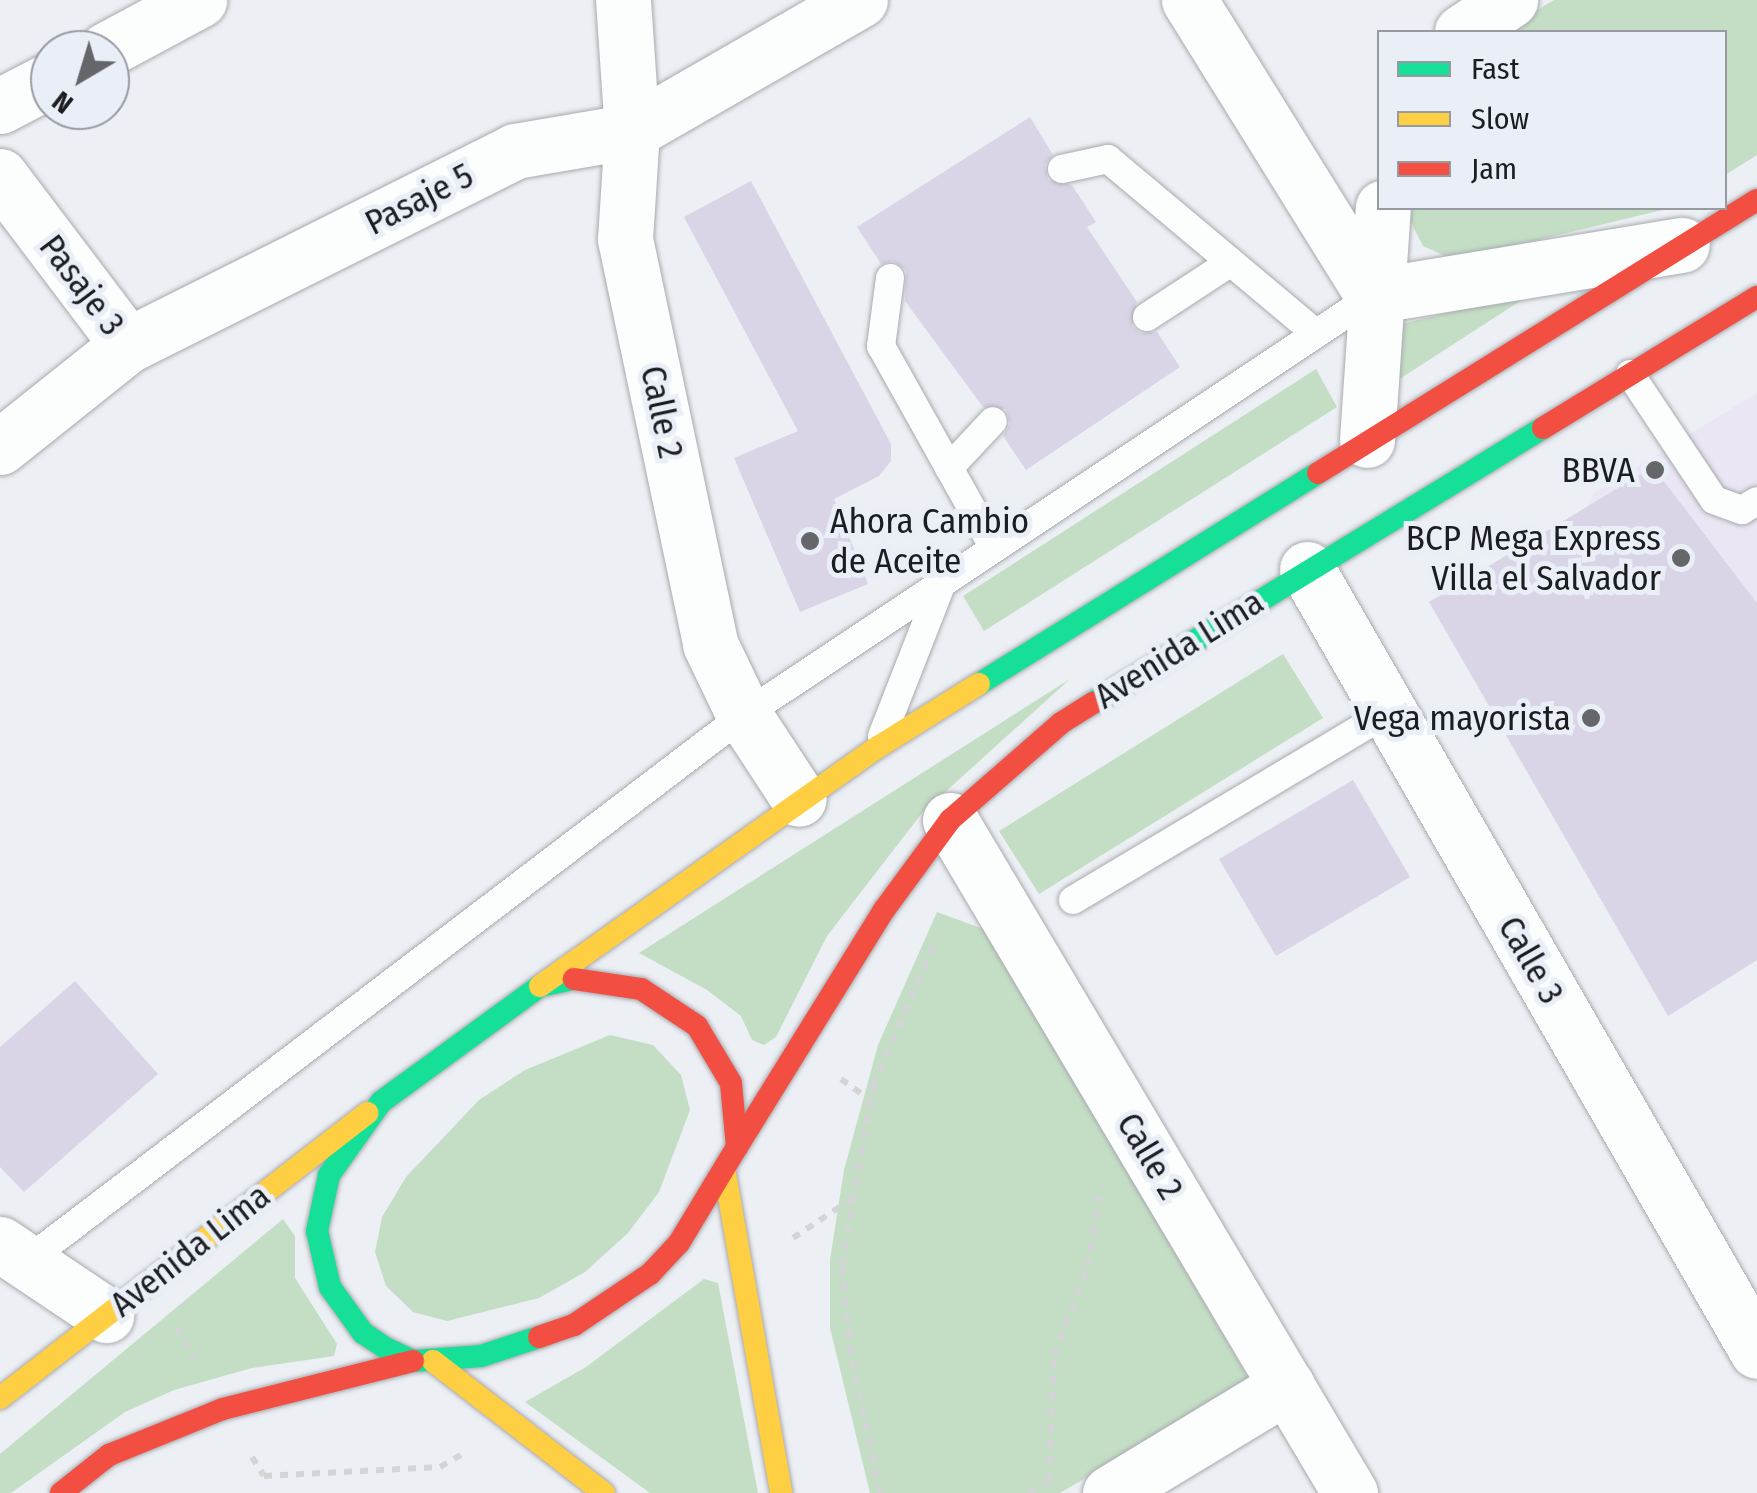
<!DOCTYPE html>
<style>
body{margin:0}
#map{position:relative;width:1757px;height:1493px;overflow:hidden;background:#eceff4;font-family:"Fira Sans Condensed",sans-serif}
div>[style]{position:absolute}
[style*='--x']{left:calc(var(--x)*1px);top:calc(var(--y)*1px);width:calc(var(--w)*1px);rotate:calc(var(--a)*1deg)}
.commercial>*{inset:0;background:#eae6f4}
.green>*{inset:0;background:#c4dec5}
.building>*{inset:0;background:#d9d5e7}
.path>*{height:6px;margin-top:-3px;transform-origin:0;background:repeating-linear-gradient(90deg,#d2d4d5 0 8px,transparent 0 16px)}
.roads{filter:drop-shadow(0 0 2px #a8aaae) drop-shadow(0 0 2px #a8aaae)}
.lane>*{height:28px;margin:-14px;padding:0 14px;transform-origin:14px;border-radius:14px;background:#fcfdfd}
.street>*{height:55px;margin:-27.5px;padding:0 27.5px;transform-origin:27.5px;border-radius:27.5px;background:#fcfdfd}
.fast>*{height:22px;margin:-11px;padding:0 11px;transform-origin:11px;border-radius:11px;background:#16e098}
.slow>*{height:22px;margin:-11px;padding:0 11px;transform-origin:11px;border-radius:11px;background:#ffcf43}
.jam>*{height:22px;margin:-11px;padding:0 11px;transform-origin:11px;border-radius:11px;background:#f24e42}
.dots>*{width:28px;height:28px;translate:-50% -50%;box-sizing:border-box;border:5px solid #e9eef7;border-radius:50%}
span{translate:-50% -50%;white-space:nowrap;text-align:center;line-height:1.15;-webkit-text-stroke:10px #e9eef7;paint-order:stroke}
.street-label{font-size:35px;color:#1b1d20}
.poi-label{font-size:35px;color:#1b1d20}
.right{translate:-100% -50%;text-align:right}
.left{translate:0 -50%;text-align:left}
.legend{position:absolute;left:1377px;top:30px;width:350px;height:180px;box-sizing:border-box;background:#e9eef7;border:2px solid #979aa1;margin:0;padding:12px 18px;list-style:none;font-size:30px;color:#1b1d20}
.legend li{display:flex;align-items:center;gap:20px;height:50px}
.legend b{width:50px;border:2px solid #979aa1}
.north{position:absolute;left:30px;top:30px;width:100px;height:100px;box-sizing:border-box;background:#e9eef7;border:2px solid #979aa1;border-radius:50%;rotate:218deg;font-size:28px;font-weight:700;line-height:40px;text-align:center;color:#1b1d20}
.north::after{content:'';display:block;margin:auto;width:35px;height:45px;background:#64666a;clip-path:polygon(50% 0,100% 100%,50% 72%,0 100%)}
</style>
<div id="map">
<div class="commercial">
<i style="clip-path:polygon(1757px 393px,1757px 816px,1582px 517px,1594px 493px)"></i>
</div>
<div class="green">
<i style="clip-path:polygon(1554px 0,1757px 0,1757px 155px,1725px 175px,1724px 32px,1501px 32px)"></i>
<i style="clip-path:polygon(1671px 208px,1454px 260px,1423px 246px,1404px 209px)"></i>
<i style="clip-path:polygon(1534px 292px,1381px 391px,1384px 328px)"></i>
<i style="clip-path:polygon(1316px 369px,1337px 407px,984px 631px,963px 596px)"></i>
<i style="clip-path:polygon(1283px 654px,1323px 718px,1039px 894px,999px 831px)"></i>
<i style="clip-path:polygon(1070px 679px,922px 813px,827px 936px,776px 1037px,764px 1045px,752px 1040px,741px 1016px,707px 990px,639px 953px)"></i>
<i style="clip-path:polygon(937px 912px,986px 930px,1251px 1382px,1060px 1493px,870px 1493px,830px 1328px,830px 1260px,844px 1170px,878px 1045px)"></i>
<i style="clip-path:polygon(610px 1035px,653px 1045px,681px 1075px,690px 1110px,659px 1192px,628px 1233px,585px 1272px,539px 1298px,447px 1321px,413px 1312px,386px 1286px,375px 1252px,382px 1217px,406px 1177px,479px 1100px,525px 1070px)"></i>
<i style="clip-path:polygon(283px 1219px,295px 1236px,295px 1278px,337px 1344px,334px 1356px,252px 1368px,174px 1390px,125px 1412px,11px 1493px,0 1493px,0 1454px)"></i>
<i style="clip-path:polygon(704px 1279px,718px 1283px,758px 1493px,650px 1493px,525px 1402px,586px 1367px)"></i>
</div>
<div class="building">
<i style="clip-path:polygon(1030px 117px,1053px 155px,1045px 165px,1048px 180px,1072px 185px,1096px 222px,1087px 227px,1137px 302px,1132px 326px,1140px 333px,1157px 332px,1180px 367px,1026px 470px,1003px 436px,1010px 424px,1006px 409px,983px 407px,905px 301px,906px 270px,893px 261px,881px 264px,857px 227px)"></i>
<i style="clip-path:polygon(751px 181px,891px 444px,891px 461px,879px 476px,834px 499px,868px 584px,800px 612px,734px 458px,798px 431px,684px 217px)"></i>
<i style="clip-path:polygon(1653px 467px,1757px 603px,1757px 960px,1668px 1016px,1429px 602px)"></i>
<i style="clip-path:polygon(1353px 780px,1410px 877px,1276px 956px,1219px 859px)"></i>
<i style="clip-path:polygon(75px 981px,158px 1074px,24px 1192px,0 1167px,0 1047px)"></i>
</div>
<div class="path">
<i style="--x:841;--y:1079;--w:36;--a:36"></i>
<i style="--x:793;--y:1238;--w:69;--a:-33.7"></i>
<i style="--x:176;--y:1328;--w:37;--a:59"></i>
<i style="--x:252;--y:1457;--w:22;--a:58"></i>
<i style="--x:264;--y:1476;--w:176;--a:-2.9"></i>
<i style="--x:440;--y:1467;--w:28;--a:-30"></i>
<i style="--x:1049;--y:1480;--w:125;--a:-87.7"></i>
<i style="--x:1054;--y:1355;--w:95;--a:-69.1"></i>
<i style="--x:1088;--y:1266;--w:82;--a:-80.9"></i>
<i style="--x:880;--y:1493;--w:142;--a:-101.8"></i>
<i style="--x:851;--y:1354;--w:89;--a:-95.8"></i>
<i style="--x:842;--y:1265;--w:182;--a:-80.2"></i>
<i style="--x:873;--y:1086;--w:155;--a:-66.9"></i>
<i style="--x:1029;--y:1493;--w:31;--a:-31"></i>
</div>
<div class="roads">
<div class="lane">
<i style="--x:1062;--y:169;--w:47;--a:-12.3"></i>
<i style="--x:1108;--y:159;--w:270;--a:40"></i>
<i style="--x:890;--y:278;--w:69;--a:97.5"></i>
<i style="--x:881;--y:346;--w:228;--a:60.8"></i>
<i style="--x:1147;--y:317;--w:100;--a:-33.2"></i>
<i style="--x:1630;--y:374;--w:151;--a:56.3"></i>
<i style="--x:1714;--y:500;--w:30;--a:20"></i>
<i style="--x:1742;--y:510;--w:17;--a:-31"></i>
<i style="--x:949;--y:468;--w:64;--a:-46.9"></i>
<i style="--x:882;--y:736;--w:173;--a:-68.6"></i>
<i style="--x:1073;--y:900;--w:367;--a:-30.8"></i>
<i style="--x:24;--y:1263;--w:905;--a:-37.28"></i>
<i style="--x:744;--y:715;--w:756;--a:-33.67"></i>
</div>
<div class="street">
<i style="--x:623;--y:0;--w:131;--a:86.1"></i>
<i style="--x:632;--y:131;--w:108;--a:93.7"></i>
<i style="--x:625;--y:239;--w:414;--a:78.1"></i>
<i style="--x:710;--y:644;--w:79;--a:64.4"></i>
<i style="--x:744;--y:715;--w:100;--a:56.8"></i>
<i style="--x:1189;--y:0;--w:349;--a:58.1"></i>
<i style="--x:1462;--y:32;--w:58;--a:-33.7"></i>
<i style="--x:106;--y:50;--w:106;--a:-28.3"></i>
<i style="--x:0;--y:106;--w:56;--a:-27.5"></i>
<i style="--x:0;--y:176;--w:212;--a:52.9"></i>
<i style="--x:1373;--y:296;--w:313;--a:-9.4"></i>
<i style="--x:1367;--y:440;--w:233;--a:-86.1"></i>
<i style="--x:0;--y:447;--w:164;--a:-38.6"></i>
<i style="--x:128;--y:345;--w:433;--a:-26.6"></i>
<i style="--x:515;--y:151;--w:119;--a:-9.7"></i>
<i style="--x:632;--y:131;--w:263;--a:-29.9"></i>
<i style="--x:1307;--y:569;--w:902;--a:60.08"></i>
<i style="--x:950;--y:820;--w:783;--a:59.27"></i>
<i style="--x:0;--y:1244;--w:128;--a:33.8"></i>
<i style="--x:1110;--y:1493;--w:207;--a:-31.2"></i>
</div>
<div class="fast">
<i style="--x:979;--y:684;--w:399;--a:-31.9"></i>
<i style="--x:1093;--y:703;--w:527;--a:-31.43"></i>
<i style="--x:539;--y:1337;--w:61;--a:161.9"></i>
<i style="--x:481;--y:1356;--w:68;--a:175.8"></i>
<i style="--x:413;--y:1361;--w:29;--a:-155"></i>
<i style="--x:387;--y:1349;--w:29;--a:-146"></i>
<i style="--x:363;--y:1333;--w:57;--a:-125.7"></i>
<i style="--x:330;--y:1287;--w:57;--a:-103.1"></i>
<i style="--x:317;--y:1231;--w:57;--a:-77.9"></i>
<i style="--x:329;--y:1175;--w:90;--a:-54.5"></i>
<i style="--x:381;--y:1102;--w:197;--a:-36.1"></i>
<i style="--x:540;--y:986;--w:35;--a:-12"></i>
</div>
<div class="slow">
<i style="--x:540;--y:986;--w:414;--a:-35.3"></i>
<i style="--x:878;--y:747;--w:119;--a:-32"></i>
<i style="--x:725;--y:1174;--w:324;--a:80"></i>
<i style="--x:433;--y:1361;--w:216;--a:37.7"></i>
<i style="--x:0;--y:1398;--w:465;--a:-37.8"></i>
</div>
<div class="jam">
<i style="--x:1543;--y:428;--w:251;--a:-31.5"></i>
<i style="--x:1318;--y:473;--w:517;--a:-31.88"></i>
<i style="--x:737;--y:1147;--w:279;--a:-58.2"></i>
<i style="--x:884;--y:910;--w:112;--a:-53.7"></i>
<i style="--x:950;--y:820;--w:147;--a:-41.1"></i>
<i style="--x:1061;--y:723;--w:38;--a:-32"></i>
<i style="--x:539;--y:1337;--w:37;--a:-19"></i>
<i style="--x:574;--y:1325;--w:92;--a:-33.9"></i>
<i style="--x:650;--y:1274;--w:42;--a:-46.9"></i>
<i style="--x:679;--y:1243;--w:112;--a:-58.9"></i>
<i style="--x:737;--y:1147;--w:64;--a:-95.4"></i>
<i style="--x:731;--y:1083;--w:66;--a:-120.8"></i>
<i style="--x:697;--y:1026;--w:67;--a:-146.5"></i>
<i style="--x:641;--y:989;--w:68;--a:-171.5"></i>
<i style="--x:61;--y:1493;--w:61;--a:-38.4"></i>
<i style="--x:109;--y:1455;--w:123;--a:-22"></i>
<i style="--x:223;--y:1409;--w:196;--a:-14.2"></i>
</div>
</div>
<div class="dots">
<i style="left:1655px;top:470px;background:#64666a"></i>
<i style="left:810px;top:541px;background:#64666a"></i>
<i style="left:1681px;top:558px;background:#64666a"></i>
<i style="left:1591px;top:718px;background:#64666a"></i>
</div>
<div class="street-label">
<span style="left:419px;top:199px;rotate:-27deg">Pasaje 5</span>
<span style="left:82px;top:285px;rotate:53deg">Pasaje 3</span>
<span style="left:662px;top:412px;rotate:78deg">Calle 2</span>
<span style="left:1179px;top:649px;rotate:-32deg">Avenida Lima</span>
<span style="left:1531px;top:960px;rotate:60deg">Calle 3</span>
<span style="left:1150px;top:1156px;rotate:59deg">Calle 2</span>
<span style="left:190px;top:1250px;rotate:-38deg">Avenida Lima</span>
</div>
<div class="poi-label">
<span class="right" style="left:1635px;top:470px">BBVA</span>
<span class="left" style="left:830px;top:541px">Ahora Cambio<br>de Aceite</span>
<span class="right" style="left:1661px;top:558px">BCP Mega Express<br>Villa el Salvador</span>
<span class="right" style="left:1571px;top:718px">Vega mayorista</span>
</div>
<ul class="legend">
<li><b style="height:12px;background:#16e098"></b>Fast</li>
<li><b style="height:12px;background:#ffcf43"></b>Slow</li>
<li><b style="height:12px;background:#f24e42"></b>Jam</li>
</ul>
<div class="north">N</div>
</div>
